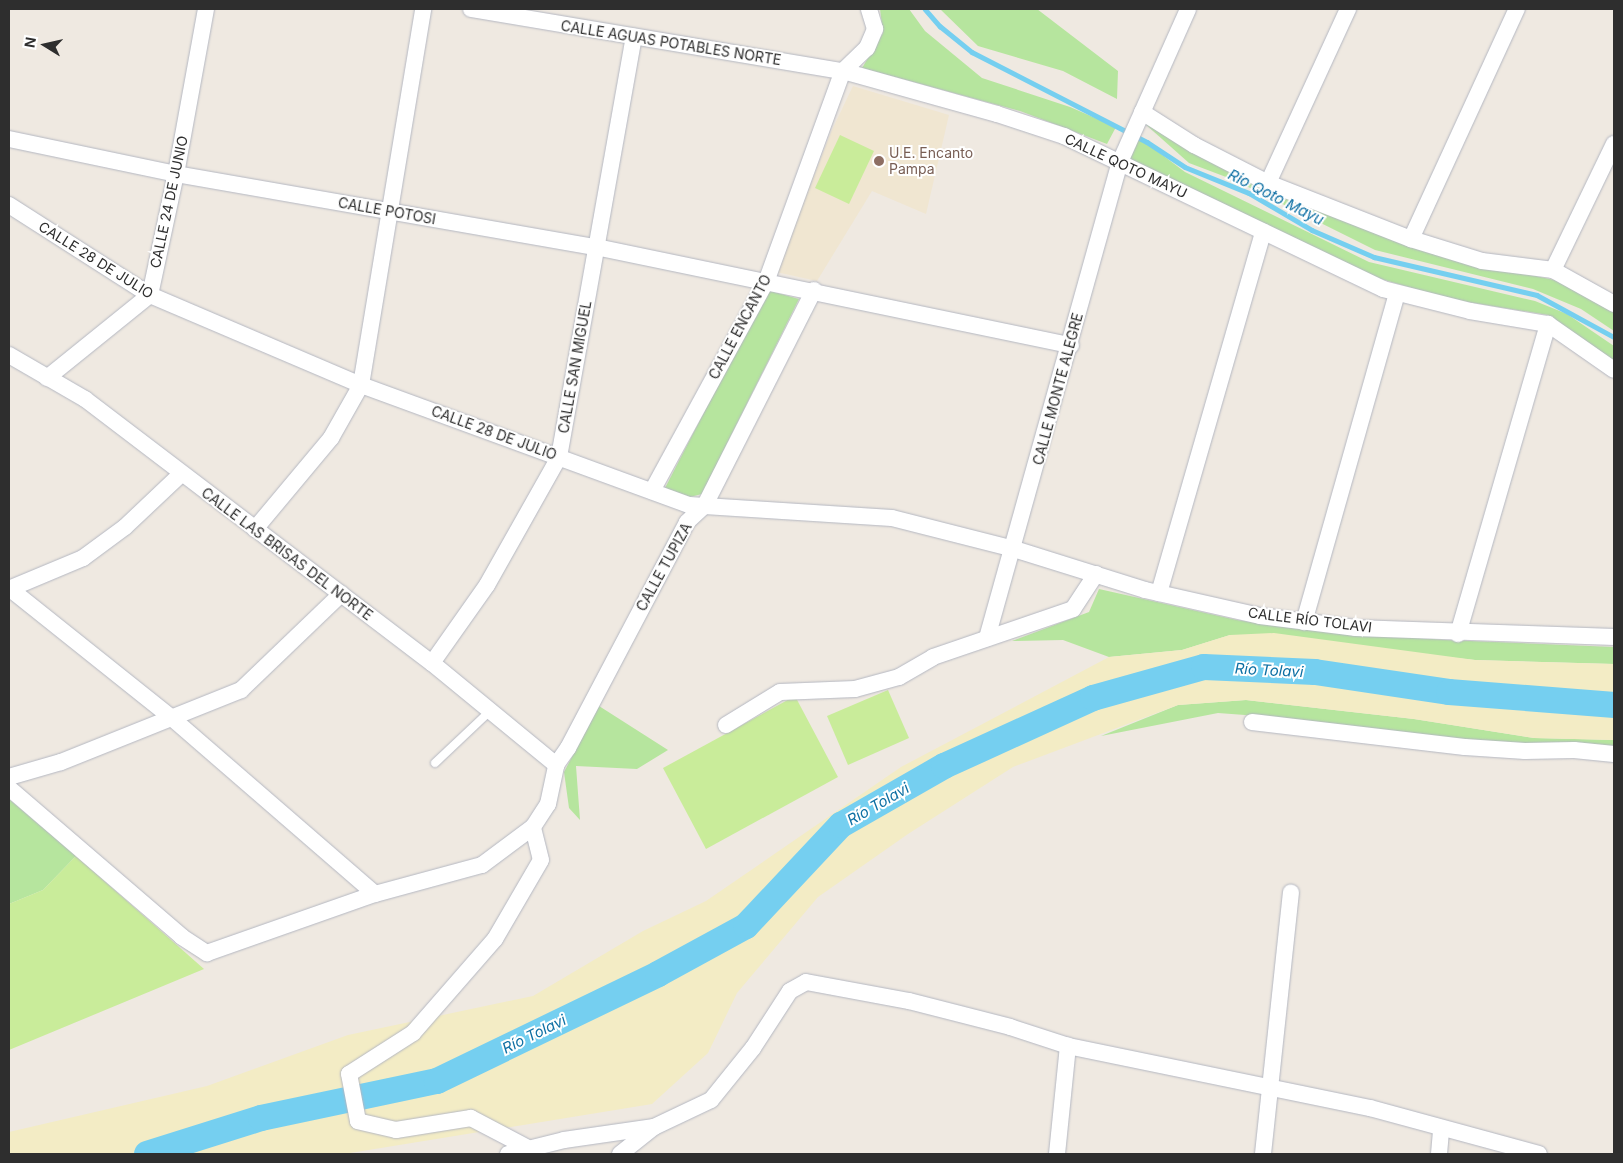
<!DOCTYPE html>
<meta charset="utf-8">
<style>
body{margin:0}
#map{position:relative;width:1623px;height:1163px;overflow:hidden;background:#efe9e1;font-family:Inter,sans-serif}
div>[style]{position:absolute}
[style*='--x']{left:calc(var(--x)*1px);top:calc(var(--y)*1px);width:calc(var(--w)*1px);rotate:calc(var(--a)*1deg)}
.education>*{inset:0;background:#f0e6d1}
.green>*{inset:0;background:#b6e59e}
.sand>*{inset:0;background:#f3ecc5}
.pitch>*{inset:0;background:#c9ec9a}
.stream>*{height:4.5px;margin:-2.25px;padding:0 2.25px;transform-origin:2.25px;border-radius:2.25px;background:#75cff0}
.river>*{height:26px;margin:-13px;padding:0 13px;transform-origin:13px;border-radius:13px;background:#75cff0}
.roads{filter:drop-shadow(0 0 1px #b4b7c1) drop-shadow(0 0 1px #b4b7c1)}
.lane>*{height:8px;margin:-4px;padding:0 4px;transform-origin:4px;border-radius:4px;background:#fff}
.street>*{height:16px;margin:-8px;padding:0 8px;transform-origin:8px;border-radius:8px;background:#fff}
.dots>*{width:14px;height:14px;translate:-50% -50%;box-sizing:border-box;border:2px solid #fff;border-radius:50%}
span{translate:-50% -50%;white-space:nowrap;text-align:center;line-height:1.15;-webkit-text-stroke:4px #fff;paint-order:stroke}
.street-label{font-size:14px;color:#2e2e2e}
.education-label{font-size:14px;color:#785e54}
.left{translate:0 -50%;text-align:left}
.water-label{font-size:15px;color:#0d6fa3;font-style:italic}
.frame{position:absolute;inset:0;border:10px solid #2e2e2e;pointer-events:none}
.north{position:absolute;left:20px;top:20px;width:50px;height:50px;-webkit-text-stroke:4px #fff;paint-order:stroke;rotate:280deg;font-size:14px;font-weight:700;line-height:20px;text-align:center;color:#2e2e2e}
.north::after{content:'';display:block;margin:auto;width:18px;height:22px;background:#2e2e2e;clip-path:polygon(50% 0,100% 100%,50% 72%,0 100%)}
</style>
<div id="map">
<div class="education">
<i style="clip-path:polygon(853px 86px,949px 115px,926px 214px,872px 191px,817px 281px,776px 272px,831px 132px)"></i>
</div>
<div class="green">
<i style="clip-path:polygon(880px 9px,909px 9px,925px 31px,982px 78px,1070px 107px,1116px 127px,1107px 144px,1020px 111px,862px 68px,883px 33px)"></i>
<i style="clip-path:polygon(940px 9px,1037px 9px,1118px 71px,1117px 99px,1063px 71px,978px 46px)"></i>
<i style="clip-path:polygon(1144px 123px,1246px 179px,1474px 263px,1559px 281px,1614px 310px,1614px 331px,1581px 309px,1533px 289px,1375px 250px,1234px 180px,1189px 163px)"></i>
<i style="clip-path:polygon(1137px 136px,1185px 172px,1369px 262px,1535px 301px,1567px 314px,1614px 346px,1614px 361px,1548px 315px,1449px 299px,1371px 276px,1128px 160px)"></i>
<i style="clip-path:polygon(767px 290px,799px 299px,702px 494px,690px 497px,665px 488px)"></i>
<i style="clip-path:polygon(1099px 589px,1237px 620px,1300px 629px,1446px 640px,1614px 647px,1614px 664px,1475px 660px,1230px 635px,1182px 650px,1109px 657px,1063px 640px,1012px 641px,1089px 612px)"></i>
<i style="clip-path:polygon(1246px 700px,1414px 719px,1534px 738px,1614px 740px,1614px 748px,1528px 746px,1385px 733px,1286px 718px,1218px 713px,1101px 736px,1178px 705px)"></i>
<i style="clip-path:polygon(599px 706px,668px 750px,637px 769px,576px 766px,580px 820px,569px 808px,564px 772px)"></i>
<i style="clip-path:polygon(9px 799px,76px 856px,43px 890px,9px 904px)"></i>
</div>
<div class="sand">
<i style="clip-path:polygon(1274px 633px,1475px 660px,1614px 664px,1614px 740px,1534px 738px,1414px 719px,1246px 700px,1178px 705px,1013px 767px,908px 834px,818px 897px,737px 993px,708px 1053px,652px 1104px,344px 1154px,9px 1154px,9px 1132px,207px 1086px,348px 1035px,533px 996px,643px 931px,706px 901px,901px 767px,1109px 657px,1182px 650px,1230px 635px)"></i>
</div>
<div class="pitch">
<i style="clip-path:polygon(840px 135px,874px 151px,849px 204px,815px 188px)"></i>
<i style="clip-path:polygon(888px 690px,909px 738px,848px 765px,827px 716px)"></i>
<i style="clip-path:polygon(795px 696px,838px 777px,706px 849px,663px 768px)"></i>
<i style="clip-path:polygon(76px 856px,204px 969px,9px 1050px,9px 904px,43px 890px)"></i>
</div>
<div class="stream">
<i style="--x:925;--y:9;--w:23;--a:49"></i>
<i style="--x:940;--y:26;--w:41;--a:39.1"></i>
<i style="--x:972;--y:52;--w:197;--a:27.2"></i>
<i style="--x:1147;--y:142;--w:45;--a:33.3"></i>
<i style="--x:1185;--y:167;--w:69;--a:22.1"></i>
<i style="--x:1249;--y:193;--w:73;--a:30.4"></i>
<i style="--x:1312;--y:230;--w:68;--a:23.5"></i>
<i style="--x:1374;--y:257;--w:167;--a:13.1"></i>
<i style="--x:1537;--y:295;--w:88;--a:28.6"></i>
</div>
<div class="river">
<i style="--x:147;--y:1154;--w:120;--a:-17.5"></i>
<i style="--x:261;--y:1118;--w:180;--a:-11.9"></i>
<i style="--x:437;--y:1081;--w:246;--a:-25.8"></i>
<i style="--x:658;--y:974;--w:100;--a:-28.6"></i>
<i style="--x:746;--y:926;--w:139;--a:-46.8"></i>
<i style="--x:841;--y:825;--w:119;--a:-29.8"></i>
<i style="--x:944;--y:766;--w:164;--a:-24.5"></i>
<i style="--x:1093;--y:698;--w:115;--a:-15.6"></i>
<i style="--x:1204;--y:667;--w:111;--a:2.6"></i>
<i style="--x:1315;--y:672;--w:135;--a:8.5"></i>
<i style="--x:1449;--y:692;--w:166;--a:4.5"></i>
</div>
<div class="roads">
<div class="lane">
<i style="--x:435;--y:763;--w:76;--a:-43.4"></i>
</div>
<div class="street">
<i style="--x:471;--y:9;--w:377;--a:9.5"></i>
<i style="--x:843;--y:71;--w:160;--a:15.6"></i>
<i style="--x:997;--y:114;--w:71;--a:18.2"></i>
<i style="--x:1064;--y:136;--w:354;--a:25.6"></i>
<i style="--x:1383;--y:289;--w:90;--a:14.2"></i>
<i style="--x:1470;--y:311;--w:79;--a:9.5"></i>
<i style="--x:1548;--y:324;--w:80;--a:34.9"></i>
<i style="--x:1142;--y:112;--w:62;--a:32.4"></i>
<i style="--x:1194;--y:145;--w:83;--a:27.2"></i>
<i style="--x:1268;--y:183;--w:154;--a:21.4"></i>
<i style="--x:1411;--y:239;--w:74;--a:17.2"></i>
<i style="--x:1482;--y:261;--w:72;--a:7.2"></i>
<i style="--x:1553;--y:270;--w:70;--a:29.1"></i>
<i style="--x:9;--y:139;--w:171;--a:11.8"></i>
<i style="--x:176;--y:174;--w:426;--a:9.9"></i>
<i style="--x:596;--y:247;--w:485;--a:11.7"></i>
<i style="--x:1268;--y:183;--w:192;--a:-65.3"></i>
<i style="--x:9;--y:205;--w:167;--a:32.6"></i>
<i style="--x:150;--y:295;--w:229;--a:23.1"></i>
<i style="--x:361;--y:385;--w:349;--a:20.1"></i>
<i style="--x:689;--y:505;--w:203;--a:3.7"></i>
<i style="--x:892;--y:518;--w:126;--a:14.3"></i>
<i style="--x:1014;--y:549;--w:137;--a:17.4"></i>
<i style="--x:1145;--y:590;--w:118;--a:12.7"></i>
<i style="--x:1260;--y:616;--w:97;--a:7.1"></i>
<i style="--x:1356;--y:628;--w:258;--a:2"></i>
<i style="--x:1411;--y:239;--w:253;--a:-65.3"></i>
<i style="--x:1553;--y:270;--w:140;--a:-64.2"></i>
<i style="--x:9;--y:355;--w:88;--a:30.1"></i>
<i style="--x:85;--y:399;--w:436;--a:37.3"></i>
<i style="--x:432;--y:663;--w:161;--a:39.4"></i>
<i style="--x:47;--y:378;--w:132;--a:-38.9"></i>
<i style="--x:150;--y:295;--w:124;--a:-77.9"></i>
<i style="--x:176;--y:174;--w:168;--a:-79.7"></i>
<i style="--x:652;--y:491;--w:238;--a:-61.4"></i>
<i style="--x:766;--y:282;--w:225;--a:-70"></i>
<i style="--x:843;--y:71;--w:33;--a:-44"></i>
<i style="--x:867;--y:48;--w:21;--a:-67"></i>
<i style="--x:875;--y:29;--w:21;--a:-107"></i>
<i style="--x:255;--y:529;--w:119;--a:-50.1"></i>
<i style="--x:331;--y:438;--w:61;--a:-60.5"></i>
<i style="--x:361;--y:385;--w:381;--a:-80.6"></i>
<i style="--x:9;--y:588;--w:210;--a:38.6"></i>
<i style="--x:173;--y:719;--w:267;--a:40.9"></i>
<i style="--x:9;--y:589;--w:80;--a:-22.7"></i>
<i style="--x:83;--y:558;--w:52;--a:-36.4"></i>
<i style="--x:125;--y:527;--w:77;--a:-43.4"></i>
<i style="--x:1159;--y:593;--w:376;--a:-73.9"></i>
<i style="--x:1304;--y:622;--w:341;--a:-74.2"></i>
<i style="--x:1458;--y:634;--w:323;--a:-73.8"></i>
<i style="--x:987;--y:638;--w:494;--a:-74.4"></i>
<i style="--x:1120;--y:162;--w:167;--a:-66"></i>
<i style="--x:432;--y:663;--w:95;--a:-54.8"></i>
<i style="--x:487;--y:585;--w:147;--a:-60.6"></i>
<i style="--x:559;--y:457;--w:427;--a:-79.9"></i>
<i style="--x:1252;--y:722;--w:214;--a:6.7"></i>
<i style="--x:1465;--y:747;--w:60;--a:3.8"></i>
<i style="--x:1525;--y:751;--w:49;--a:-1.2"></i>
<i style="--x:1574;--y:750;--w:40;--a:5.7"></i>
<i style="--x:726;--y:725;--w:63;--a:-31.4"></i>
<i style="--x:780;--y:692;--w:75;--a:-2.3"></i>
<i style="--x:855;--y:689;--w:46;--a:-15.3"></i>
<i style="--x:899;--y:677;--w:39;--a:-30"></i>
<i style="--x:933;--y:657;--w:148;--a:-18.9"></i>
<i style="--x:1073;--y:609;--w:42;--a:-56.7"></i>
<i style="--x:9;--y:777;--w:54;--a:-16.1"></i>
<i style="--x:61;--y:762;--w:194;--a:-21.8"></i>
<i style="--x:241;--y:690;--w:139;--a:-43.8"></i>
<i style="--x:9;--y:788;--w:228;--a:40.7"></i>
<i style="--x:182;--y:937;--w:30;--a:33"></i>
<i style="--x:207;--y:953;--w:178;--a:-19.4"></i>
<i style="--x:375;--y:894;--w:111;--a:-15.2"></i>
<i style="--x:482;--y:865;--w:64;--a:-36.7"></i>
<i style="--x:533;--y:827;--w:27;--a:-57"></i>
<i style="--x:548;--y:804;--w:40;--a:-78"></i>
<i style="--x:556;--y:765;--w:21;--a:-55"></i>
<i style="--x:568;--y:748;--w:255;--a:-62.2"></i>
<i style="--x:687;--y:522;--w:25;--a:-43"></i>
<i style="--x:705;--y:505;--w:241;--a:-63.1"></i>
<i style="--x:530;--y:1149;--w:67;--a:-152.3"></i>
<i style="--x:471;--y:1118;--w:76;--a:170.9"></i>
<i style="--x:396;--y:1130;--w:39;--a:-167"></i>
<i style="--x:358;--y:1121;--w:48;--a:-100.8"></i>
<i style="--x:349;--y:1074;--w:76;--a:-32.6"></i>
<i style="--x:413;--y:1033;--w:125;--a:-48.9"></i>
<i style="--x:495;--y:939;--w:91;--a:-59.8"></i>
<i style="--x:541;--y:860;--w:34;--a:-104"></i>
<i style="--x:508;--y:1154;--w:58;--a:-14"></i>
<i style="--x:564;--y:1140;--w:91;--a:-8.2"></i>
<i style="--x:654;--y:1127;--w:63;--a:-25.3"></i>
<i style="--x:711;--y:1100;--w:67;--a:-51.1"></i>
<i style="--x:753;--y:1048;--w:68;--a:-57"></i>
<i style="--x:790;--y:991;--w:18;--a:-29"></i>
<i style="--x:806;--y:982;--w:105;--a:10.5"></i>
<i style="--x:909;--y:1001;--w:104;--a:14.4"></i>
<i style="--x:1010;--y:1027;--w:61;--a:18.1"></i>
<i style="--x:1068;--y:1046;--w:308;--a:11.6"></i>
<i style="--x:1370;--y:1108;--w:175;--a:15.2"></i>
<i style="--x:620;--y:1154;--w:43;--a:-38.5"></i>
<i style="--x:1057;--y:1154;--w:109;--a:-84.2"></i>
<i style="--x:1263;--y:1154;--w:263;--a:-83.9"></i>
<i style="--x:1439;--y:1154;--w:25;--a:-85"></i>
</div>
</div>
<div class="dots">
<i style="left:879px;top:161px;background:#8d6e63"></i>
</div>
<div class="street-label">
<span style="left:671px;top:43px;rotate:9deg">CALLE AGUAS POTABLES NORTE</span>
<span style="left:1126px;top:166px;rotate:25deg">CALLE QOTO MAYU</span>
<span style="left:169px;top:202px;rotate:-78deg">CALLE 24 DE JUNIO</span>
<span style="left:387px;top:211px;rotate:10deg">CALLE POTOSI</span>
<span style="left:96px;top:260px;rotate:32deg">CALLE 28 DE JULIO</span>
<span style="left:740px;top:327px;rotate:-62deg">CALLE ENCANTO</span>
<span style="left:575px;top:367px;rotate:-80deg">CALLE SAN MIGUEL</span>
<span style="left:1058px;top:389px;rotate:-75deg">CALLE MONTE ALEGRE</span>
<span style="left:494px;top:433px;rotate:20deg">CALLE 28 DE JULIO</span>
<span style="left:287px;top:554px;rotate:37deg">CALLE LAS BRISAS DEL NORTE</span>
<span style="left:664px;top:567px;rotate:-61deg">CALLE TUPIZA</span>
<span style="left:1310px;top:620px;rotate:7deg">CALLE RÍO TOLAVI</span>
</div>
<div class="education-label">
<span class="left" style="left:889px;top:161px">U.E. Encanto<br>Pampa</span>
</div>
<div class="water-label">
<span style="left:1276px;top:197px;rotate:27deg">Rio Qoto Mayu</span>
<span style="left:1269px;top:670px;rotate:3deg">Río Tolavi</span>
<span style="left:878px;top:804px;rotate:-30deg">Río Tolavi</span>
<span style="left:534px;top:1034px;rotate:-26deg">Río Tolavi</span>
</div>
<div class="frame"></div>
<div class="north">N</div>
</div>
